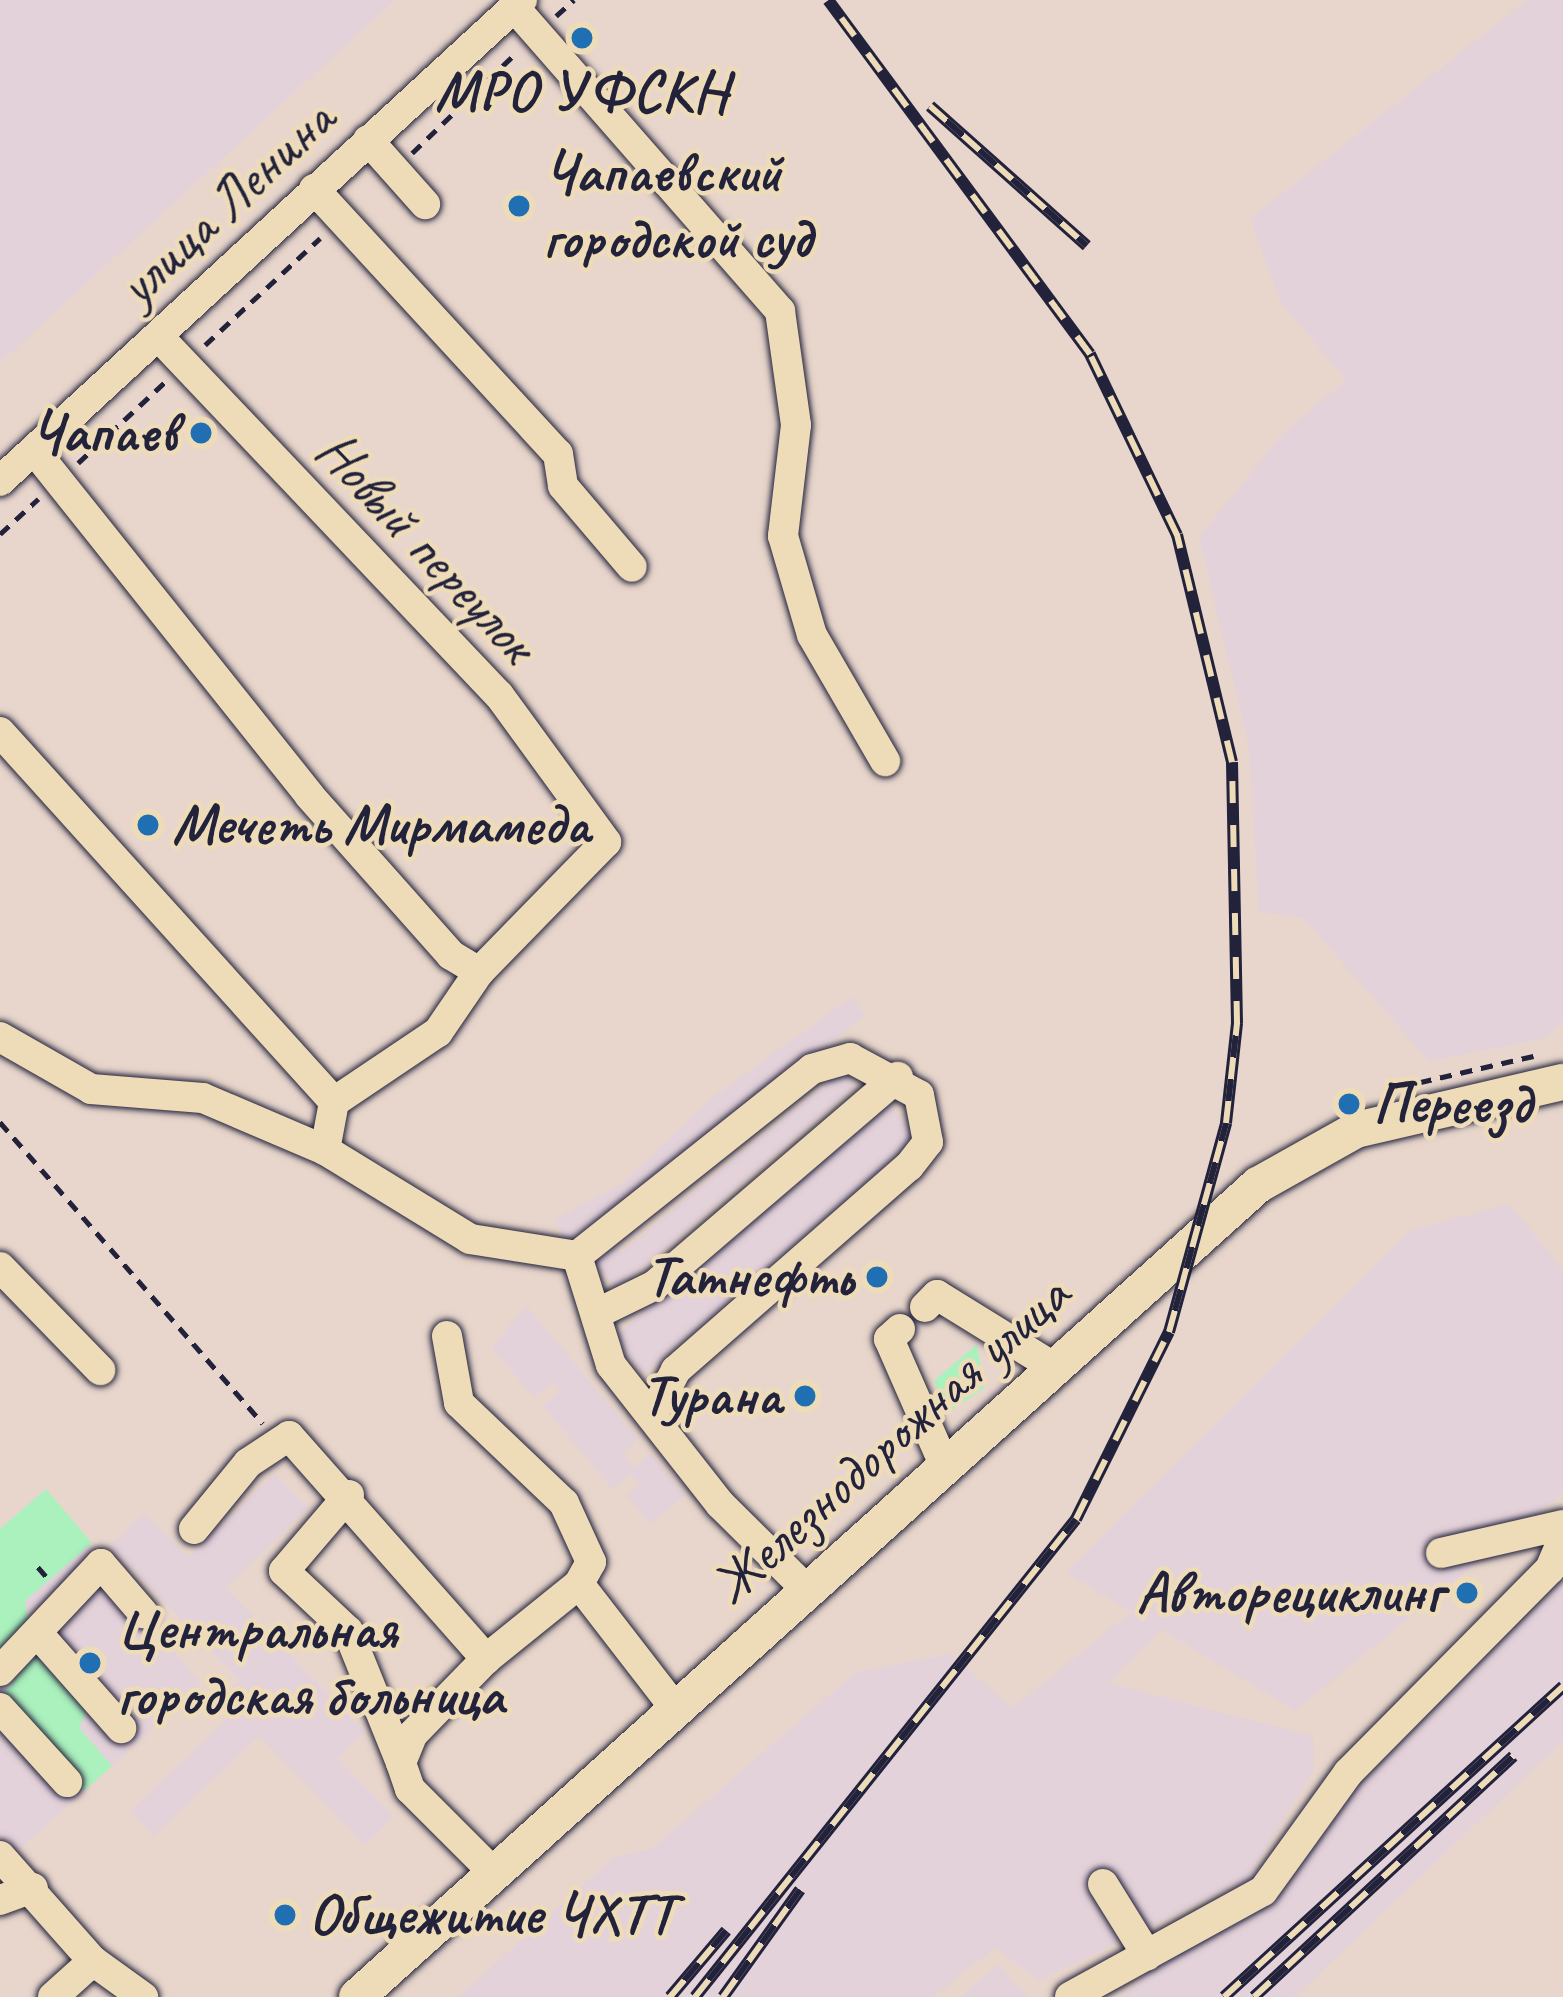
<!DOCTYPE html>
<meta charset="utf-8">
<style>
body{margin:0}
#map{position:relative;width:1563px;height:1997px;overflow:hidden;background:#e8d6cc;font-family:Caveat,sans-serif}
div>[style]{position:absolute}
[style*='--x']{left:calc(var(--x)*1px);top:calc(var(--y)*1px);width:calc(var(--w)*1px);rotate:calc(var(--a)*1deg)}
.built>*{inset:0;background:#e4d2da}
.green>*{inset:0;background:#aaf1bd}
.path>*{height:4.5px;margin-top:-2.25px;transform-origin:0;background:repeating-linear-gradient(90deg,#22223b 0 12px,transparent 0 21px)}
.roads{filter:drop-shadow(0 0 3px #22223b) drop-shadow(0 0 3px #22223b)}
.minor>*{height:30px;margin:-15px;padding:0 15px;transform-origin:15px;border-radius:15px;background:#eedbb8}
.major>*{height:36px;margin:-18px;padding:0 18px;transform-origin:18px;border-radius:18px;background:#eedbb8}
.rail>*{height:12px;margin-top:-6px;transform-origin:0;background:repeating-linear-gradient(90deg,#eedbb8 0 22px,#22223b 0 44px);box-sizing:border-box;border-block:3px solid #22223b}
.dots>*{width:33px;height:33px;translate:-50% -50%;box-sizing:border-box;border:6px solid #eedbb8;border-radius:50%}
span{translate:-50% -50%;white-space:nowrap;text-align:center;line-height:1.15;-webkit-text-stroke:9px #eedbb8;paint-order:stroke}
.poi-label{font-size:57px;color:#22223b;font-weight:700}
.left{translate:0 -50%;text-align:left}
.right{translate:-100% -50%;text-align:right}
.street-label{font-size:57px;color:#22223b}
</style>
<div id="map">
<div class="built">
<i style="clip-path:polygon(0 0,395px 0,0 363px)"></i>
<i style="clip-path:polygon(1527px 0,1563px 0,1563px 1022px,1543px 1039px,1429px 1061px,1303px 918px,1259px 912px,1249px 748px,1199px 537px,1286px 430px,1346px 380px,1280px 301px,1250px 219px)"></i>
<i style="clip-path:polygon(852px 997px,865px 1015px,610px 1220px,565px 1243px,555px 1219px,621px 1184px,714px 1096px)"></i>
<i style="clip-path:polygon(842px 1070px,855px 1086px,617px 1289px,590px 1257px,609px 1241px,621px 1253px)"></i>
<i style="clip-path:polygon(884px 1099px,918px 1137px,644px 1374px,613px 1339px)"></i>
<i style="clip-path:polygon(1509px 1204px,1563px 1269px,1563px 1493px,1295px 1711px,1162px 1630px,1109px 1683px,1313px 1736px,1314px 1771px,1250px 1874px,1563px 1576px,1563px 1741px,1295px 1997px,1122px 1997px,1240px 1882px,1039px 1981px,995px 1948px,933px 1997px,458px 1997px,615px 1856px,651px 1849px,856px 1672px,951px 1654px,1012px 1708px,1131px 1612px,1066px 1572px,1411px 1230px)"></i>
<i style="clip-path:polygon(526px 1305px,638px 1439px,623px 1453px,634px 1467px,651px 1454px,685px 1495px,650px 1524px,627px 1496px,639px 1485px,631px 1474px,612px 1489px,543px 1406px,560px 1391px,554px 1382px,534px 1397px,492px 1348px)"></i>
<i style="clip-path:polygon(275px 1474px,308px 1508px,226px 1588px,365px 1732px,338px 1758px,394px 1817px,365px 1845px,259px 1736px,154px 1836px,130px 1811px,234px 1712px,221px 1698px,239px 1680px,110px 1546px,144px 1513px,188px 1557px)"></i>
<i style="clip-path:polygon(46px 1489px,201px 1685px,0 1868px,0 1529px)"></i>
<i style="clip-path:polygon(998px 1964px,1028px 1997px,960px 1997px)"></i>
</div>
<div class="green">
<i style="clip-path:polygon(977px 1344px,984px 1388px,941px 1418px,935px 1380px)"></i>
<i style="clip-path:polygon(46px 1489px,92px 1543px,25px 1601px,28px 1620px,0 1653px,0 1529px)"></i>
<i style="clip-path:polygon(35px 1655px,87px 1711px,79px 1728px,112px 1766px,84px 1791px,0 1697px)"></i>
</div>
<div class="path">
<i style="--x:556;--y:16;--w:24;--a:-42"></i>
<i style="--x:412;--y:153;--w:144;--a:-43.9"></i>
<i style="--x:205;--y:345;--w:157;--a:-42.9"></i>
<i style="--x:78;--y:463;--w:120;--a:-43"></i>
<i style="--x:0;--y:534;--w:52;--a:-42.6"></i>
<i style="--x:1399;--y:1087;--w:138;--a:-13"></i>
<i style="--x:0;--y:1122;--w:400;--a:48.9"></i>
<i style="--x:38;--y:1567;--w:18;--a:49"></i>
</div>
<div class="roads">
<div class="minor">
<i style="--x:514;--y:7;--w:404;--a:48.8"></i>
<i style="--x:780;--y:311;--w:115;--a:82"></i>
<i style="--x:796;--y:425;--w:112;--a:96.7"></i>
<i style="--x:783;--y:536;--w:103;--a:73.7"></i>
<i style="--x:812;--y:635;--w:146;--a:59.9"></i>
<i style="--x:368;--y:140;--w:86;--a:48.3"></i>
<i style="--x:314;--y:189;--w:360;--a:47.4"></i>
<i style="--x:558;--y:454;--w:32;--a:81"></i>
<i style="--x:563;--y:486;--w:106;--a:49.6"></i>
<i style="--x:158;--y:336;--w:495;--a:46.5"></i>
<i style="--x:499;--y:695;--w:182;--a:53.9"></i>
<i style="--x:606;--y:842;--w:182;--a:134.3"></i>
<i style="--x:479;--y:972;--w:73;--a:124.3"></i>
<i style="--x:438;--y:1032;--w:125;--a:146.1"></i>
<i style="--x:334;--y:1102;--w:49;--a:100.6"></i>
<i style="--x:34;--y:450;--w:441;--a:51.4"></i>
<i style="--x:309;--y:795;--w:214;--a:48.4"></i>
<i style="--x:451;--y:955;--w:33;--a:31"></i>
<i style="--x:0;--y:481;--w:710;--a:-42.66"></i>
<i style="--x:0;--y:732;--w:498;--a:47.9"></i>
<i style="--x:0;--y:1037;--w:105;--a:29.7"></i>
<i style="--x:91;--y:1089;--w:112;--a:4.6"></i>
<i style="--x:203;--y:1098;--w:133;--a:23.1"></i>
<i style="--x:325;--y:1150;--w:170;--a:31.5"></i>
<i style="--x:470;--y:1239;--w:108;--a:9"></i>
<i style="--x:577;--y:1256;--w:114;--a:72.7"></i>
<i style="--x:611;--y:1365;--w:177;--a:51.9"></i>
<i style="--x:720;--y:1504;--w:121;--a:44.7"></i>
<i style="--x:577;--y:1256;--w:300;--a:-38.5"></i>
<i style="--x:812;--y:1069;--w:40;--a:-16"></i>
<i style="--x:850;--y:1058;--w:78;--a:28.2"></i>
<i style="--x:919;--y:1095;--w:48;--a:79.2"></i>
<i style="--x:928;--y:1142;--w:31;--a:128"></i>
<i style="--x:909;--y:1166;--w:310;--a:138.8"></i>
<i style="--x:676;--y:1370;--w:50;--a:117.6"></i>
<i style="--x:0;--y:1267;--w:144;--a:45.8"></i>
<i style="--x:925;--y:1307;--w:17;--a:-45"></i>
<i style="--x:937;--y:1295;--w:135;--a:31.7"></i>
<i style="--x:600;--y:1312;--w:61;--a:-26.1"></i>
<i style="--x:655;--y:1285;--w:320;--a:-40.6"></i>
<i style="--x:900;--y:1329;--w:15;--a:138"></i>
<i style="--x:889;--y:1339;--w:137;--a:66.3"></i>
<i style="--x:447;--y:1336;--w:68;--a:79.8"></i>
<i style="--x:459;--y:1403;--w:145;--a:43.6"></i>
<i style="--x:564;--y:1503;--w:65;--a:65.4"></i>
<i style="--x:591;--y:1562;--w:25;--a:119"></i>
<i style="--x:349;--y:1495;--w:100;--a:130.5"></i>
<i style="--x:284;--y:1571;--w:88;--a:43.2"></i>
<i style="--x:348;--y:1631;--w:142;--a:68.1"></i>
<i style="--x:194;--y:1529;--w:85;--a:-50.7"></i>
<i style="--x:248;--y:1463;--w:49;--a:-33.4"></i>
<i style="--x:289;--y:1436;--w:298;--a:48.5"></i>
<i style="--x:1441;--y:1553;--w:125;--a:-12.9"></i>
<i style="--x:40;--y:1636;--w:123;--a:48.6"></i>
<i style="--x:0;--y:1671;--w:147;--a:-46.7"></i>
<i style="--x:101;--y:1564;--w:65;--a:49.4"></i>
<i style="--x:0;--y:1708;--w:100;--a:47.8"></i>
<i style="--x:0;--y:1856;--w:140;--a:48.5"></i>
<i style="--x:93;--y:1961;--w:62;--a:35.8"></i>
<i style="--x:494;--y:1873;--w:119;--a:-135"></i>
<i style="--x:410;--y:1789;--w:28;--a:-109"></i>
<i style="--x:401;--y:1763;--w:31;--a:-68"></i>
<i style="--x:413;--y:1734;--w:105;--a:-45.8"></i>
<i style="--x:486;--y:1659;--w:119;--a:-38.9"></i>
<i style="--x:579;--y:1584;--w:157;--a:52.3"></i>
<i style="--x:1103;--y:1884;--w:84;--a:58.2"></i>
<i style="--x:0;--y:1900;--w:35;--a:-20"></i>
<i style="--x:53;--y:1997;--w:54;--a:-42"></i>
<i style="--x:1070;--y:1997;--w:220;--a:-28.8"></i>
<i style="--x:1263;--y:1891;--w:145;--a:-54.2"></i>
<i style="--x:1348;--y:1773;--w:287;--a:-45.3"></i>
<i style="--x:1550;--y:1569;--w:33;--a:-67"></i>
</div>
<div class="major">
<i style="--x:357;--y:1997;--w:1213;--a:-42.03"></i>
<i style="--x:1258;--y:1185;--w:112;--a:-29.3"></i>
<i style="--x:1356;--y:1130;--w:212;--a:-13.1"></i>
</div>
</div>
<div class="rail">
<i style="--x:930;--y:106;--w:210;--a:41.7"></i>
<i style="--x:670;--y:1997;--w:87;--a:-49.7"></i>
<i style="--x:695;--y:1997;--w:611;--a:-51.44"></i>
<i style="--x:1076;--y:1519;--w:209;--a:-63.6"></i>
<i style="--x:1169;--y:1332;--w:217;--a:-74.7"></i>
<i style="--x:1226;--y:1123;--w:101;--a:-83.7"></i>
<i style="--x:1237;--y:1023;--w:261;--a:-91.1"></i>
<i style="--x:1232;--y:762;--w:234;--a:-103.6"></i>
<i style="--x:1177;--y:535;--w:201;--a:-115.7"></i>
<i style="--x:1090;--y:354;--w:440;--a:-126.5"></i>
<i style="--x:723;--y:1997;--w:132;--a:-54.3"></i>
<i style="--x:1224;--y:1997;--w:460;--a:-42.5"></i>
<i style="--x:1254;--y:1997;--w:354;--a:-42.9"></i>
</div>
<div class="dots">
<i style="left:582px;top:38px;background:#1f6fb2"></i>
<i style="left:519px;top:206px;background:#1f6fb2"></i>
<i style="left:201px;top:433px;background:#1f6fb2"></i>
<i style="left:148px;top:825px;background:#1f6fb2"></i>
<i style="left:1349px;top:1104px;background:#1f6fb2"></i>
<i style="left:877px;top:1277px;background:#1f6fb2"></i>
<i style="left:805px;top:1396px;background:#1f6fb2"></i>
<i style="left:1467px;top:1593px;background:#1f6fb2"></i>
<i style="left:90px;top:1663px;background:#1f6fb2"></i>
<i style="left:285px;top:1915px;background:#1f6fb2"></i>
</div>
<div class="poi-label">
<span style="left:582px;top:92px">МРО УФСКН</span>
<span class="left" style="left:543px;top:206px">Чапаевский<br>городской суд</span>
<span class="right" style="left:177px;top:433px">Чапаев</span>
<span class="left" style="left:172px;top:825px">Мечеть Мирмамеда</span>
<span class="left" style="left:1373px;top:1104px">Переезд</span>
<span class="right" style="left:853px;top:1277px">Татнефть</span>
<span class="right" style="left:781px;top:1396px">Турана</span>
<span class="right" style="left:1443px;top:1593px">Авторециклинг</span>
<span class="left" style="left:117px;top:1663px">Центральная<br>городская больница</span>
<span class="left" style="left:309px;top:1915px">Общежитие ЧХТТ</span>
</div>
<div class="street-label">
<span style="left:226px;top:203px;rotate:-43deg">улица Ленина</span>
<span style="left:426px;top:547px;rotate:47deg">Новый переулок</span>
<span style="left:890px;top:1440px;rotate:-42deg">Железнодорожная улица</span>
</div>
</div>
